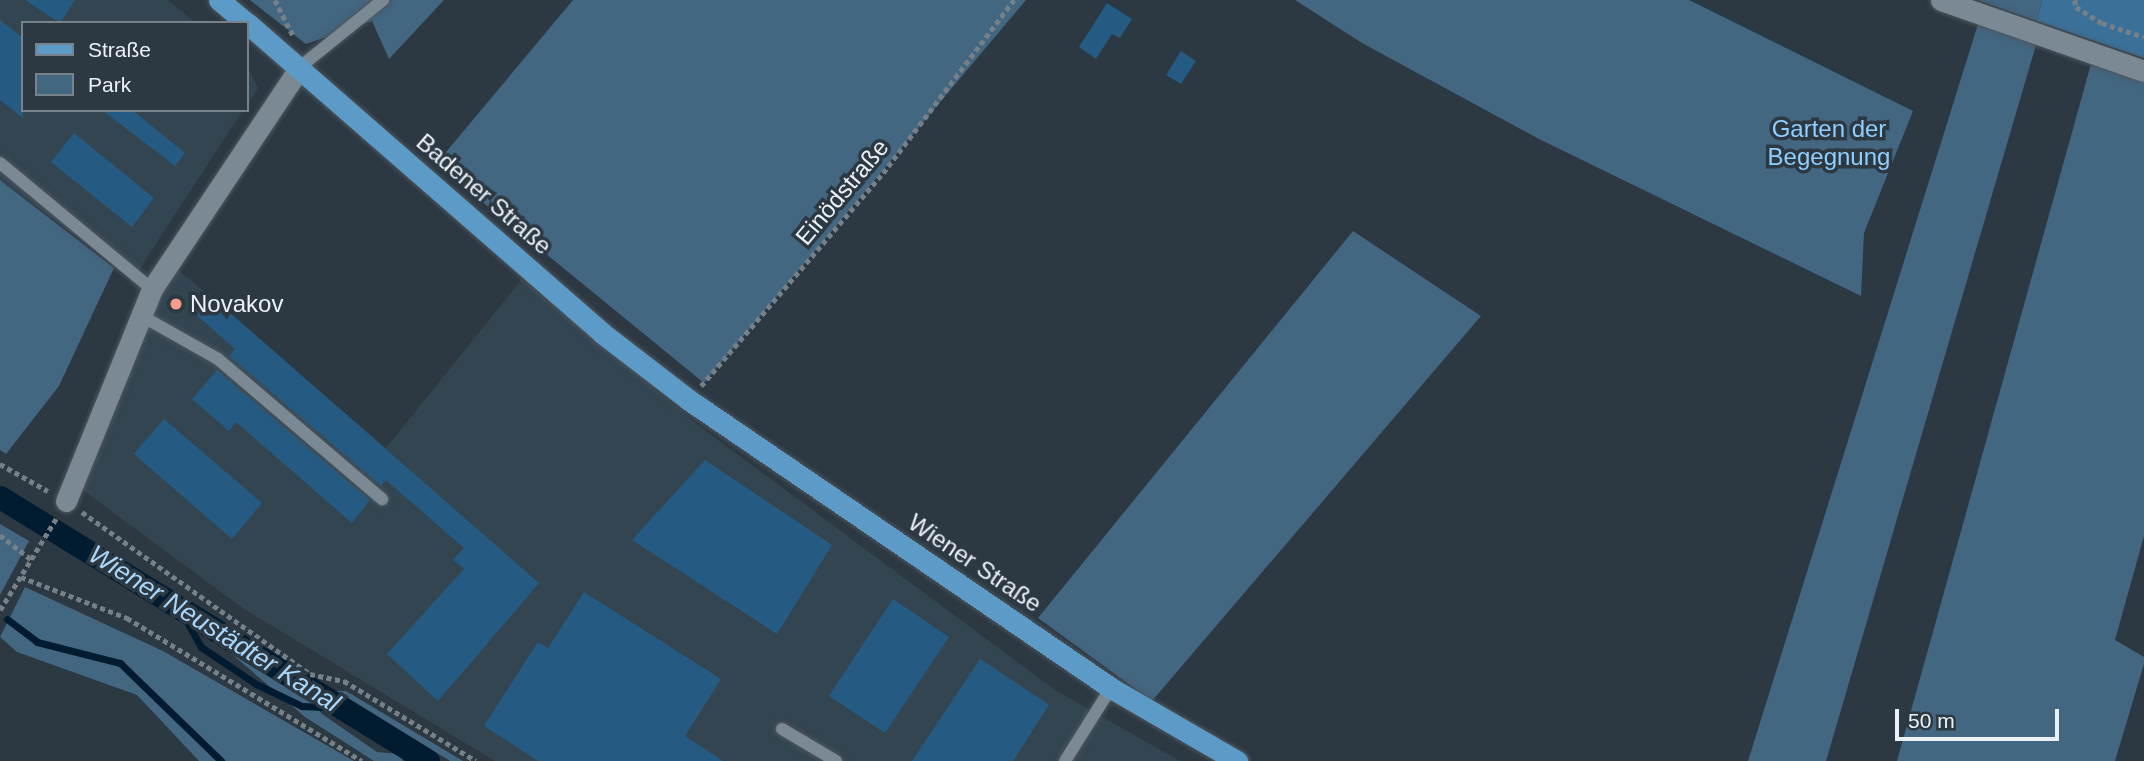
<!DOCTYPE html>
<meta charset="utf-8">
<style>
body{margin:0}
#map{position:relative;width:2144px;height:761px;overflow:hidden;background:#2c3842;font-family:Arial,sans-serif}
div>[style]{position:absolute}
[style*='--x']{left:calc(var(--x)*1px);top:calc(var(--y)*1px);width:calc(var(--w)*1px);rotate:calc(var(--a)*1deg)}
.built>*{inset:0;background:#344552}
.green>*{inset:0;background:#436681}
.forest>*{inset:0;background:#3b7199}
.stream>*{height:7px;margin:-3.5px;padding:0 3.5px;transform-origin:3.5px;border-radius:3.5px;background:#011c30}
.canal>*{height:23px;margin:-11.5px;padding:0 11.5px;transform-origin:11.5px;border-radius:11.5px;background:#011c30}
.building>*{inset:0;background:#255b82}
.path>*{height:4.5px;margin-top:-2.25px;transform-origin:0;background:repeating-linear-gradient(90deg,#758088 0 5px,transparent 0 8.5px)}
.roads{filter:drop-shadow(0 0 2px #4c565e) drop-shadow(0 0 2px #4c565e)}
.lane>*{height:12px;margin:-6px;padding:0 6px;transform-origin:6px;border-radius:6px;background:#7b8994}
.street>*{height:21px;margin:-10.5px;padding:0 10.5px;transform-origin:10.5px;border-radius:10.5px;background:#7b8994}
.primary>*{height:21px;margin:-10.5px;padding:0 10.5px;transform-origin:10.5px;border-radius:10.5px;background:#5c9bc8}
.dots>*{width:19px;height:19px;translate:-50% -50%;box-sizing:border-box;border:4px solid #2c3842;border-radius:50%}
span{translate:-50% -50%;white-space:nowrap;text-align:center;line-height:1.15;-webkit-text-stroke:7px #2c3842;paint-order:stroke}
.park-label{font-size:24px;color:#90cefe}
.street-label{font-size:24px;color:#eaf2f8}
.poi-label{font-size:24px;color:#eaf2f8}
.left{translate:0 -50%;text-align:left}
.water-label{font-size:26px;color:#aad7fc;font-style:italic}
.legend{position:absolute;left:21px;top:21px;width:228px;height:91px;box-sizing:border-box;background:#2c3842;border:2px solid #78828b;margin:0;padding:9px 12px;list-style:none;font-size:21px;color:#eaf2f8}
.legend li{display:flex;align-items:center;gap:14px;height:35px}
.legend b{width:35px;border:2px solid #78828b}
.scale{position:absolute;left:1895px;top:709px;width:164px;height:32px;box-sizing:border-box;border:4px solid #eaf2f8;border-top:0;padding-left:9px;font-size:21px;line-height:24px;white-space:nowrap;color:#eaf2f8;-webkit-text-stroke:5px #2c3842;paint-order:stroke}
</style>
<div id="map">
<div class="built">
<i style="clip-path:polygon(0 0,168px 0,196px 23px,23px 23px,23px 110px,243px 110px,133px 279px,0 180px)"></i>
<i style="clip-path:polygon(247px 66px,258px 88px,247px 105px)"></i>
<i style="clip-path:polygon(176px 268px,386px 448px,522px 279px,698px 425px,1055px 690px,1180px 761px,495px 761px,244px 609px,80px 488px,153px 306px)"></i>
</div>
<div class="green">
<i style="clip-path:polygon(250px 0,444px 0,389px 59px,372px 21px,306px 44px)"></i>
<i style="clip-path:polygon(573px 0,1026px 0,704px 383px,436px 164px)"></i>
<i style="clip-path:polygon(1295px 0,1689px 0,1913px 111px,1864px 233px,1861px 296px,1539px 139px,1362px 43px)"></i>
<i style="clip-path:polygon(1978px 0,2042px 0,2037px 21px)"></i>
<i style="clip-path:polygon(1978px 24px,2036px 45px,1826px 761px,1748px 761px)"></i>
<i style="clip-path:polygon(2091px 64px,2144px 82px,2144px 536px,2115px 640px,2144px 657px,2144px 664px,2115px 761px,1897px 761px)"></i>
<i style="clip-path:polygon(0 180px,114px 268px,59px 386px,6px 454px,0 450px)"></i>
<i style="clip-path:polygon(1353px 231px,1481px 316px,1152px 701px,1038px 618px)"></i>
<i style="clip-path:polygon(0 524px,29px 541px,0 595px)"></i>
<i style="clip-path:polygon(25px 587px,163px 651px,354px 761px,199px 761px,137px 695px,17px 652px,0 637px)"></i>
<i style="clip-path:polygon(212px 637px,305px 693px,322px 714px,377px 752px,399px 754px,403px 761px,374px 761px,305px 717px)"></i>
<i style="clip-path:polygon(337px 691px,346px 691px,463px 761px,450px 761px)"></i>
</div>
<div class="forest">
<i style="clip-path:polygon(2042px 0,2144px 0,2144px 58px,2037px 21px)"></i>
</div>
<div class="stream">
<i style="--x:179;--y:607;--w:46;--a:61.2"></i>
<i style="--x:201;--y:647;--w:66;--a:33.9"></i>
<i style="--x:256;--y:684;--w:51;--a:25.6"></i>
<i style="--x:302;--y:706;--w:40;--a:2.9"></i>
<i style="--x:7;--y:619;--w:38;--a:37"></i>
<i style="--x:37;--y:642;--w:86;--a:14.2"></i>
<i style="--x:120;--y:663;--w:141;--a:44.1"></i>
</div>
<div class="canal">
<i style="--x:0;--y:497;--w:503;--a:31.67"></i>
</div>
<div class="building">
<i style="clip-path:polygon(25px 0,75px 0,60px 23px)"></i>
<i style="clip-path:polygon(1107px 3px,1132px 19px,1120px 38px,1112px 34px,1096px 59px,1079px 47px)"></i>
<i style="clip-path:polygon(0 20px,23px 38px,23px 118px,0 100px)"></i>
<i style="clip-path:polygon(1181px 51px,1196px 61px,1181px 84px,1166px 75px)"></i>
<i style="clip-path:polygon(102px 110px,132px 110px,185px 153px,175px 166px)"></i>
<i style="clip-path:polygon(74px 133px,154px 198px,132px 227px,51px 162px)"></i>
<i style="clip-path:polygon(205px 291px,539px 583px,438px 701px,387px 654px,464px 569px,453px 560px,464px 548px,386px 480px,381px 486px,229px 356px,235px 349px,190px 309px)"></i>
<i style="clip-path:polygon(217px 370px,370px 500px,352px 523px,236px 422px,229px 431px,192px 399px)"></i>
<i style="clip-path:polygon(164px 419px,262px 503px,232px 539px,134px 454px)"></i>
<i style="clip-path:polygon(705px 460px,832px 545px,777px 634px,632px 540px)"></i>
<i style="clip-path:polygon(584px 592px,721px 679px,685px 736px,723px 761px,538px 761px,484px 726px,538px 642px,548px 648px)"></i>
<i style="clip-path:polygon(893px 599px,949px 637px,885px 733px,829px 696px)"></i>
<i style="clip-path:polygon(980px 659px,1049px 705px,1013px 761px,912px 761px)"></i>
</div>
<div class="path">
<i style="--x:275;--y:0;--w:39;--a:63"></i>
<i style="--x:2075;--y:0;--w:7;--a:82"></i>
<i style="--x:2076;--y:7;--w:31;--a:32"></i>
<i style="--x:2102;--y:23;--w:44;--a:18.4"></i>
<i style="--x:701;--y:386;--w:280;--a:-49.5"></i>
<i style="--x:883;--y:173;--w:217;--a:-52.9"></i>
<i style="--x:0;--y:464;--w:55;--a:29.4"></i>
<i style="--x:82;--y:512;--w:280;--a:35.4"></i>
<i style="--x:310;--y:674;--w:35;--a:12"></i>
<i style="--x:344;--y:681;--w:154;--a:31.2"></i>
<i style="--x:0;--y:535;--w:41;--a:38"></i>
<i style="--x:21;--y:577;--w:114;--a:21.1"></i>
<i style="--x:127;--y:618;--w:275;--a:31.3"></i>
<i style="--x:0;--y:610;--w:109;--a:-58.5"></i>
</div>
<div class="roads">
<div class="lane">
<i style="--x:300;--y:67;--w:107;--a:-38.9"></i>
<i style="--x:0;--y:163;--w:197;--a:39.7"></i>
<i style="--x:140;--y:315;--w:90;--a:29.4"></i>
<i style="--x:218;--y:359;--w:216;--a:40.5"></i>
<i style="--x:782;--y:729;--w:63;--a:30.7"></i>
<i style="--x:1065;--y:761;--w:86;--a:-57.8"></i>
</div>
<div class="street">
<i style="--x:1941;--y:0;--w:215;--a:19.3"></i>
<i style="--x:66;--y:501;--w:229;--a:-67.9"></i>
<i style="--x:152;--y:289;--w:267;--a:-56.3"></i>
</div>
<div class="primary">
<i style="--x:219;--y:0;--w:35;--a:40"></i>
<i style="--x:247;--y:23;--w:471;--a:41.1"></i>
<i style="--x:602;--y:333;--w:110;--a:37.6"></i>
<i style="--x:689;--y:400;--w:511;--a:34.31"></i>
<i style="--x:1111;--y:688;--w:146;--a:30.1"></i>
</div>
</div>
<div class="dots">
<i style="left:176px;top:304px;background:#f49d8b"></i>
</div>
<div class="park-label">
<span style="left:1829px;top:143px">Garten der<br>Begegnung</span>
</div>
<div class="street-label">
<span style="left:842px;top:192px;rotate:-50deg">Einödstraße</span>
<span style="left:484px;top:194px;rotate:41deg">Badener Straße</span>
<span style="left:975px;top:563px;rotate:34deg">Wiener Straße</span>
</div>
<div class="poi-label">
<span class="left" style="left:190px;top:304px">Novakov</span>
</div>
<div class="water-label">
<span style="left:214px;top:629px;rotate:32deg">Wiener Neustädter Kanal</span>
</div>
<ul class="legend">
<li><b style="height:9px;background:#5c9bc8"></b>Straße</li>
<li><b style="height:19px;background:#436681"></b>Park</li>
</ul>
<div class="scale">50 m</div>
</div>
